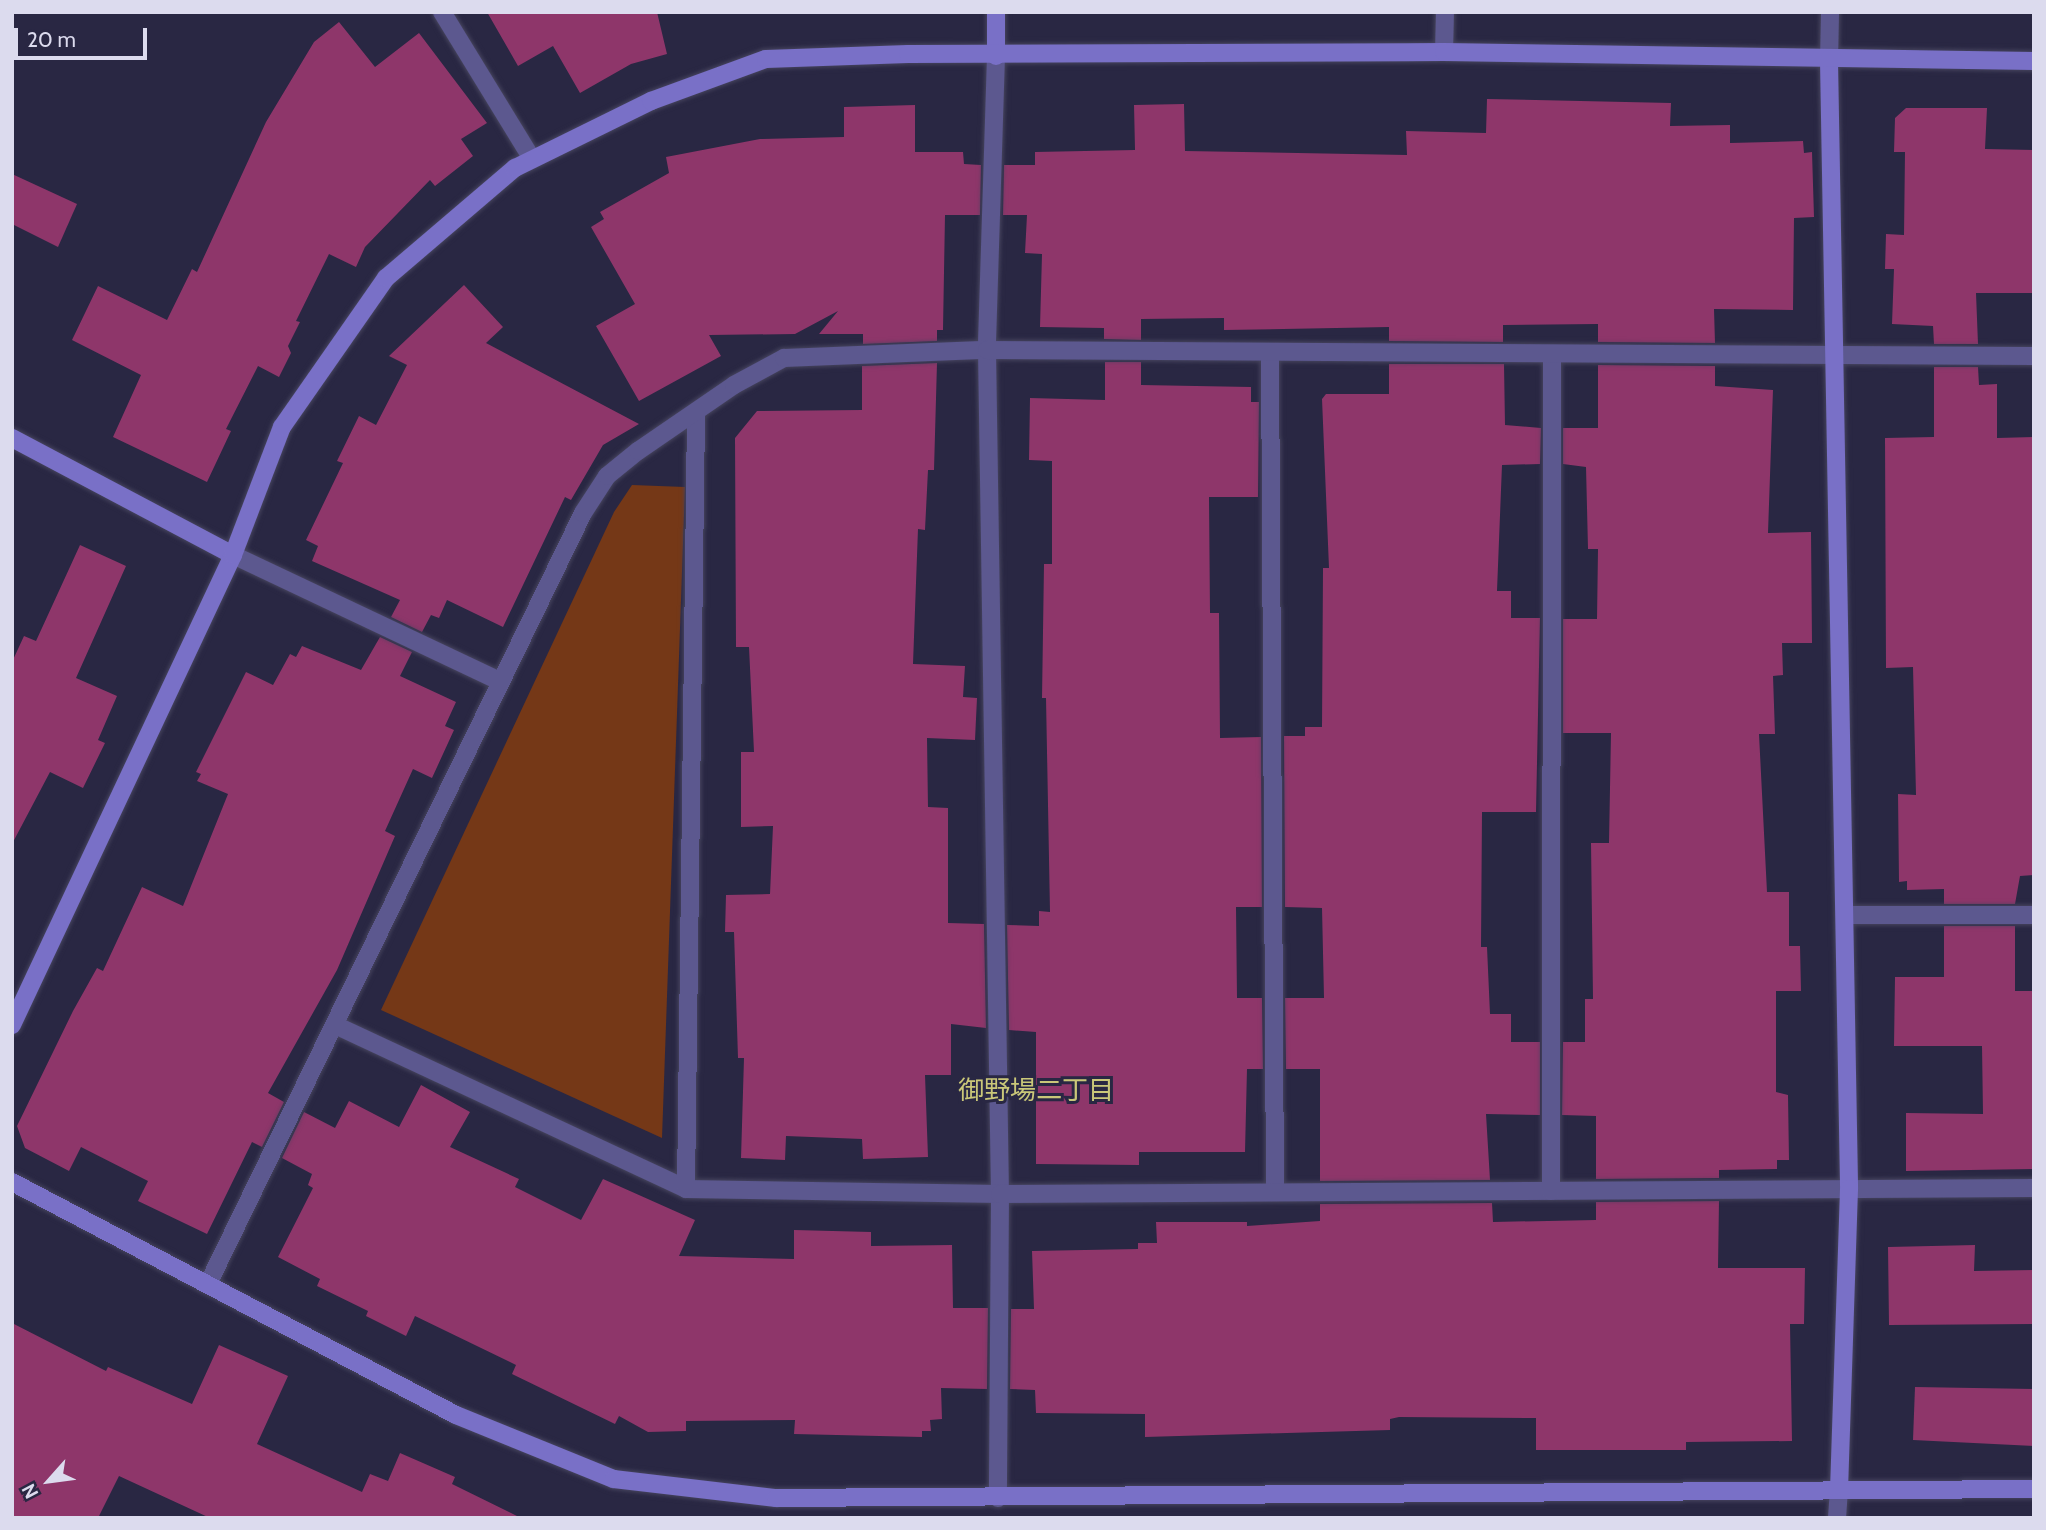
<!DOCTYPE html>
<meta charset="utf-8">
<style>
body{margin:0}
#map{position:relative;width:2046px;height:1530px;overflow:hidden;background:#292743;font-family:Cabin,"Noto Sans JP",sans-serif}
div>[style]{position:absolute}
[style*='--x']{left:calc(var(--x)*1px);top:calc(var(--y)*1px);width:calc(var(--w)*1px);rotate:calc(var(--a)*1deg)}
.green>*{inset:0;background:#753817}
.building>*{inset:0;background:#8e366a}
.roads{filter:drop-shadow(0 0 2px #46445e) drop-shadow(0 0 2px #46445e)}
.street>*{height:18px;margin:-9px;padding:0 9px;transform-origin:9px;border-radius:9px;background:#5c588f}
.secondary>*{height:18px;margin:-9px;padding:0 9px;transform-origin:9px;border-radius:9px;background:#7970c7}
span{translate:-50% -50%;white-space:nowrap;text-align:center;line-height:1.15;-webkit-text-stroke:6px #292743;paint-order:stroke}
.neighbourhood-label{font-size:26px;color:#cac779}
.frame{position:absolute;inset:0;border:14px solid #dcdbee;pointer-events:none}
.north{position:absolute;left:14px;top:1446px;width:70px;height:70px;-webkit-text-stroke:5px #292743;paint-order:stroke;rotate:242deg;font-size:19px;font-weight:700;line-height:28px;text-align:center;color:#dcdbee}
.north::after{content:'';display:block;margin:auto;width:24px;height:32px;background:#dcdbee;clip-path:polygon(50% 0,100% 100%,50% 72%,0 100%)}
.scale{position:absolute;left:14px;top:28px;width:133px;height:32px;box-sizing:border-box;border:4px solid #dcdbee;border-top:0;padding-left:9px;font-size:21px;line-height:24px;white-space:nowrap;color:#dcdbee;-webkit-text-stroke:5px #292743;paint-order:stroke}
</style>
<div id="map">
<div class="green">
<i style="clip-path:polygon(632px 485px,685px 487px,662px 1138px,381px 1010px,614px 512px)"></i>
</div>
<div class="building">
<i style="clip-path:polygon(487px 12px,657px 12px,667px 54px,631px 64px,580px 93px,553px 46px,518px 66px)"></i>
<i style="clip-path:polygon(339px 22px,375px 67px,419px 33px,487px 123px,461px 139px,473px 156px,435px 186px,430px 180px,365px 247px,356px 267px,329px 254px,296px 321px,300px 322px,288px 346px,291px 353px,279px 377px,258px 366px,226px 429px,231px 431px,207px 482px,113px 437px,141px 375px,72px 340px,98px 286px,167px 320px,192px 269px,197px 272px,266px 122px,314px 42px)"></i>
<i style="clip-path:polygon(1487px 99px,1671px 103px,1670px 126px,1730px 125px,1730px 143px,1803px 141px,1804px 153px,1812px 152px,1814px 217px,1794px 218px,1793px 310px,1714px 309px,1715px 343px,1598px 342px,1598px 324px,1503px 325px,1503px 342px,1389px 341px,1389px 327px,1224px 330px,1224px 318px,1141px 319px,1141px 340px,1104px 339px,1104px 328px,1040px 327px,1042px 254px,1025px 253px,1027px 215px,1003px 215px,1004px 165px,1035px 165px,1035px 152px,1135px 150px,1134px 105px,1184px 104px,1185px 151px,1407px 155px,1406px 131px,1486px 133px)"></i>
<i style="clip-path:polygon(915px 105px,915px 152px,963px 152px,964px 164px,981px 165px,980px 215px,945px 215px,943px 330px,937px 330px,937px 341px,863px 344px,863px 334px,819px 334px,838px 311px,795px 334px,709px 335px,721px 356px,639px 401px,596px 326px,635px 304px,591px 227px,604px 219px,600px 212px,669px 173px,666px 157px,760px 139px,844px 137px,844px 107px)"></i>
<i style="clip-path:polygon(1906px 108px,1987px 108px,1985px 149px,2034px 150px,2034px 293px,1976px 293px,1978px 344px,1934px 344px,1933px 326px,1892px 324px,1894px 269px,1885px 269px,1886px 234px,1904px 235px,1905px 152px,1894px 152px,1895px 118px)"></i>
<i style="clip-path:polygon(12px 174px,77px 204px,58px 247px,12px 224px)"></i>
<i style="clip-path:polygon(464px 285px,503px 327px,486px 343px,639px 424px,603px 445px,571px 500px,565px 497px,503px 627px,447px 600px,439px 618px,431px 615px,422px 632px,391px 617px,400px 600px,312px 561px,318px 546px,306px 540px,343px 463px,337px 461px,359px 416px,376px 425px,407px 365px,389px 356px)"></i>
<i style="clip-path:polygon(1105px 362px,1141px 362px,1141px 385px,1251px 387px,1251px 402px,1259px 402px,1258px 497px,1209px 497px,1210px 613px,1219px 613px,1220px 738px,1261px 737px,1262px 907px,1236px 907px,1237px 998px,1262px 998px,1263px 1069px,1247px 1069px,1245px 1152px,1139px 1152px,1139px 1165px,1036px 1164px,1036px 1032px,1009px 1030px,1007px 925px,1039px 926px,1039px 911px,1050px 912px,1046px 698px,1042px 698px,1044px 564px,1052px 564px,1052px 461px,1029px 460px,1030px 398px,1105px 400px)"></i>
<i style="clip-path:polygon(937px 363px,934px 470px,928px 470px,925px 530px,918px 529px,913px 664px,965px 666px,963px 697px,977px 698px,975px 740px,927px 738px,928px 807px,948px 808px,948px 923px,984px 924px,986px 1028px,951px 1024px,951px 1075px,925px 1075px,928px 1157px,863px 1159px,862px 1139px,786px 1136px,785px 1160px,741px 1158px,744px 1058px,738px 1058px,734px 932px,725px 932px,726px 895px,770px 894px,773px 826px,741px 827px,741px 752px,754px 752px,749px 647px,736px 647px,735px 438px,757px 411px,862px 410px,862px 366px)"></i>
<i style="clip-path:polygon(1389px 364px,1504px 364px,1505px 425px,1541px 428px,1540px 464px,1502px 465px,1497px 591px,1511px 591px,1511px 618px,1540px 618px,1536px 812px,1482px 812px,1481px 947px,1487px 947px,1490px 1014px,1511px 1014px,1511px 1042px,1540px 1042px,1540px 1115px,1486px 1114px,1490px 1180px,1320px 1181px,1320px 1069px,1286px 1069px,1285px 998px,1324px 998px,1322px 908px,1285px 907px,1284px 736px,1305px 736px,1305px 727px,1322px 727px,1323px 568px,1329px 568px,1322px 399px,1326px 394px,1389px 394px)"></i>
<i style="clip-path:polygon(1598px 365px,1715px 366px,1715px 386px,1773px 390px,1768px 533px,1811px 532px,1812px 643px,1782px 643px,1783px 675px,1773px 676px,1775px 734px,1759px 734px,1767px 892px,1789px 892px,1789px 946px,1800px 946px,1801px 991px,1776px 991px,1776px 1092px,1788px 1095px,1789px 1160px,1777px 1160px,1777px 1169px,1719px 1170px,1719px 1178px,1596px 1179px,1596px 1116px,1562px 1115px,1563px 1042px,1585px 1042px,1585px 999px,1593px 999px,1591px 843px,1609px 843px,1611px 733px,1563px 733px,1563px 619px,1597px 619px,1598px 549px,1588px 549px,1586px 467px,1563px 464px,1563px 428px,1598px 428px)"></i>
<i style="clip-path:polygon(1934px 367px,1978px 367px,1979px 385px,1997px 384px,1997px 438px,2034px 437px,2034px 875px,2020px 876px,2015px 904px,1944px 904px,1944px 889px,1907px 890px,1907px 881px,1899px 882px,1898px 794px,1916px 795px,1913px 667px,1886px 668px,1885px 438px,1934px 437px)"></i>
<i style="clip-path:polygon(80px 545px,126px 566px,76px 678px,117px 696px,98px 740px,105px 743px,83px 788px,50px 772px,12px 844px,12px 662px,24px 636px,36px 641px)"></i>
<i style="clip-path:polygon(380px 637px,412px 652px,400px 676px,456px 702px,445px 726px,454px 730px,432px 778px,413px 769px,385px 831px,395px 836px,337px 970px,268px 1093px,284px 1102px,262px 1147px,252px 1142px,207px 1234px,138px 1201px,148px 1181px,81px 1147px,69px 1171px,25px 1148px,17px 1126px,73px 1011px,97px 968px,103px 971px,142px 887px,183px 906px,228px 794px,197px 781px,201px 774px,196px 772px,246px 672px,273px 685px,290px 654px,296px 657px,302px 646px,361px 670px)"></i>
<i style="clip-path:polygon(1944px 926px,2015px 926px,2015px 991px,2034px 991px,2034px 1169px,1906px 1171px,1906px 1113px,1983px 1114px,1982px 1046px,1894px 1046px,1895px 977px,1944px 977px)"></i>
<i style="clip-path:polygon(421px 1085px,470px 1112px,450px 1147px,519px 1179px,515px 1187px,581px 1220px,603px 1179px,695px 1220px,679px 1256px,794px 1259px,794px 1230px,871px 1232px,871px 1246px,952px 1245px,953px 1308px,988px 1308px,987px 1389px,941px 1388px,942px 1419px,930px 1420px,931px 1431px,922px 1431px,922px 1437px,794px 1434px,795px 1420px,686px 1421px,686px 1431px,648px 1432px,619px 1416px,615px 1424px,512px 1374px,516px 1365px,415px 1316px,406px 1336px,366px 1316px,368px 1311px,317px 1286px,320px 1279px,278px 1257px,313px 1188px,308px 1185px,312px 1174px,282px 1158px,304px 1112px,335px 1128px,349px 1101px,399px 1127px)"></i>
<i style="clip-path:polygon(1719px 1201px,1718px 1268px,1805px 1268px,1804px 1324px,1790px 1324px,1792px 1441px,1686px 1442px,1686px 1450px,1536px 1450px,1536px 1418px,1399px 1417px,1390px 1419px,1390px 1430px,1145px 1437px,1145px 1414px,1036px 1413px,1035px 1390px,1010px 1389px,1011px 1309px,1034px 1309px,1032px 1251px,1138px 1249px,1138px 1243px,1157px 1243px,1156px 1222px,1247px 1222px,1247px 1226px,1320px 1221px,1320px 1204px,1492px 1203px,1493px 1222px,1596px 1220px,1596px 1202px)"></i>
<i style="clip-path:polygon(1975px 1245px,1974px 1271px,2034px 1270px,2034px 1324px,1889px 1325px,1888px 1247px)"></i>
<i style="clip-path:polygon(12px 1323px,106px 1371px,108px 1367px,192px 1404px,219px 1345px,288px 1376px,257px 1444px,362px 1492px,370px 1474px,388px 1481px,400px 1453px,455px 1477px,452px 1484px,521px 1518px,210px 1518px,119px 1476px,98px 1518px,12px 1518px)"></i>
<i style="clip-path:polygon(1915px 1387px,2034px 1389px,2034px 1446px,1913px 1440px)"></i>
</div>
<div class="roads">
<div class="street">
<i style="--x:442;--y:12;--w:172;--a:58.5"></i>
<i style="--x:1444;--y:52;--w:40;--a:-88.6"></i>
<i style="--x:996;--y:56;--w:294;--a:91.8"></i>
<i style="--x:987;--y:350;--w:844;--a:89.12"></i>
<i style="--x:1000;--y:1194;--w:304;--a:90.4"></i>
<i style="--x:1829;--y:61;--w:49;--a:-88.8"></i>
<i style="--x:1270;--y:352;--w:840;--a:89.66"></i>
<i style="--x:233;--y:555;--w:294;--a:25.3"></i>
<i style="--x:1845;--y:915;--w:189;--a:0"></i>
<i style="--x:337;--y:1026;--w:385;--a:25"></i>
<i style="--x:686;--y:1189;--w:314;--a:0.9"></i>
<i style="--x:1000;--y:1194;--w:1034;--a:-0.33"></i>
<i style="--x:686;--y:1189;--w:777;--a:-89.26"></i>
<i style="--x:1551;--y:1191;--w:837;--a:-89.93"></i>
<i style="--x:208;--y:1284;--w:857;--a:-64.06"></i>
<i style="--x:583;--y:513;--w:44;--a:-57"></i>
<i style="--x:607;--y:476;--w:40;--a:-39"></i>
<i style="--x:638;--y:451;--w:116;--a:-34.5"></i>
<i style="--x:734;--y:385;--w:57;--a:-28.4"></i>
<i style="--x:784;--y:358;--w:203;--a:-2.3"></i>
<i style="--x:987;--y:350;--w:1047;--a:0.33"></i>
<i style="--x:1837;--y:1518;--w:30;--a:-86"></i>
</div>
<div class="secondary">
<i style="--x:996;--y:12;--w:44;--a:90"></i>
<i style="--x:1829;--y:61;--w:1128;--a:88.98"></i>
<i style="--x:1849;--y:1189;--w:299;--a:91.9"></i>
<i style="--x:12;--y:438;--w:250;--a:27.9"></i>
<i style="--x:12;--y:1025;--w:519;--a:-64.82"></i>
<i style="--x:233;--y:555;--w:137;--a:-69.1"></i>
<i style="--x:282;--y:427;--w:182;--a:-55.1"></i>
<i style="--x:386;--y:278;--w:170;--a:-40.5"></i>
<i style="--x:515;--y:168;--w:152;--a:-26.2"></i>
<i style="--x:651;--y:101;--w:122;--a:-20.1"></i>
<i style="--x:766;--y:59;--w:142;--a:-2"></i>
<i style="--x:908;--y:54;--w:536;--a:-0.21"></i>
<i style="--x:1444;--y:52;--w:590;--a:0.87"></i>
<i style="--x:12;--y:1182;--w:501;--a:27.69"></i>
<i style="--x:456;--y:1415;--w:170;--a:22.1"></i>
<i style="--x:614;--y:1479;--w:163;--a:6.7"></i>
<i style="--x:776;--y:1498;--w:1258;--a:-0.41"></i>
</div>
</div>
<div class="neighbourhood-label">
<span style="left:1036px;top:1091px">御野場二丁目</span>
</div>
<div class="frame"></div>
<div class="north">N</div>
<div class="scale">20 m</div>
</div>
